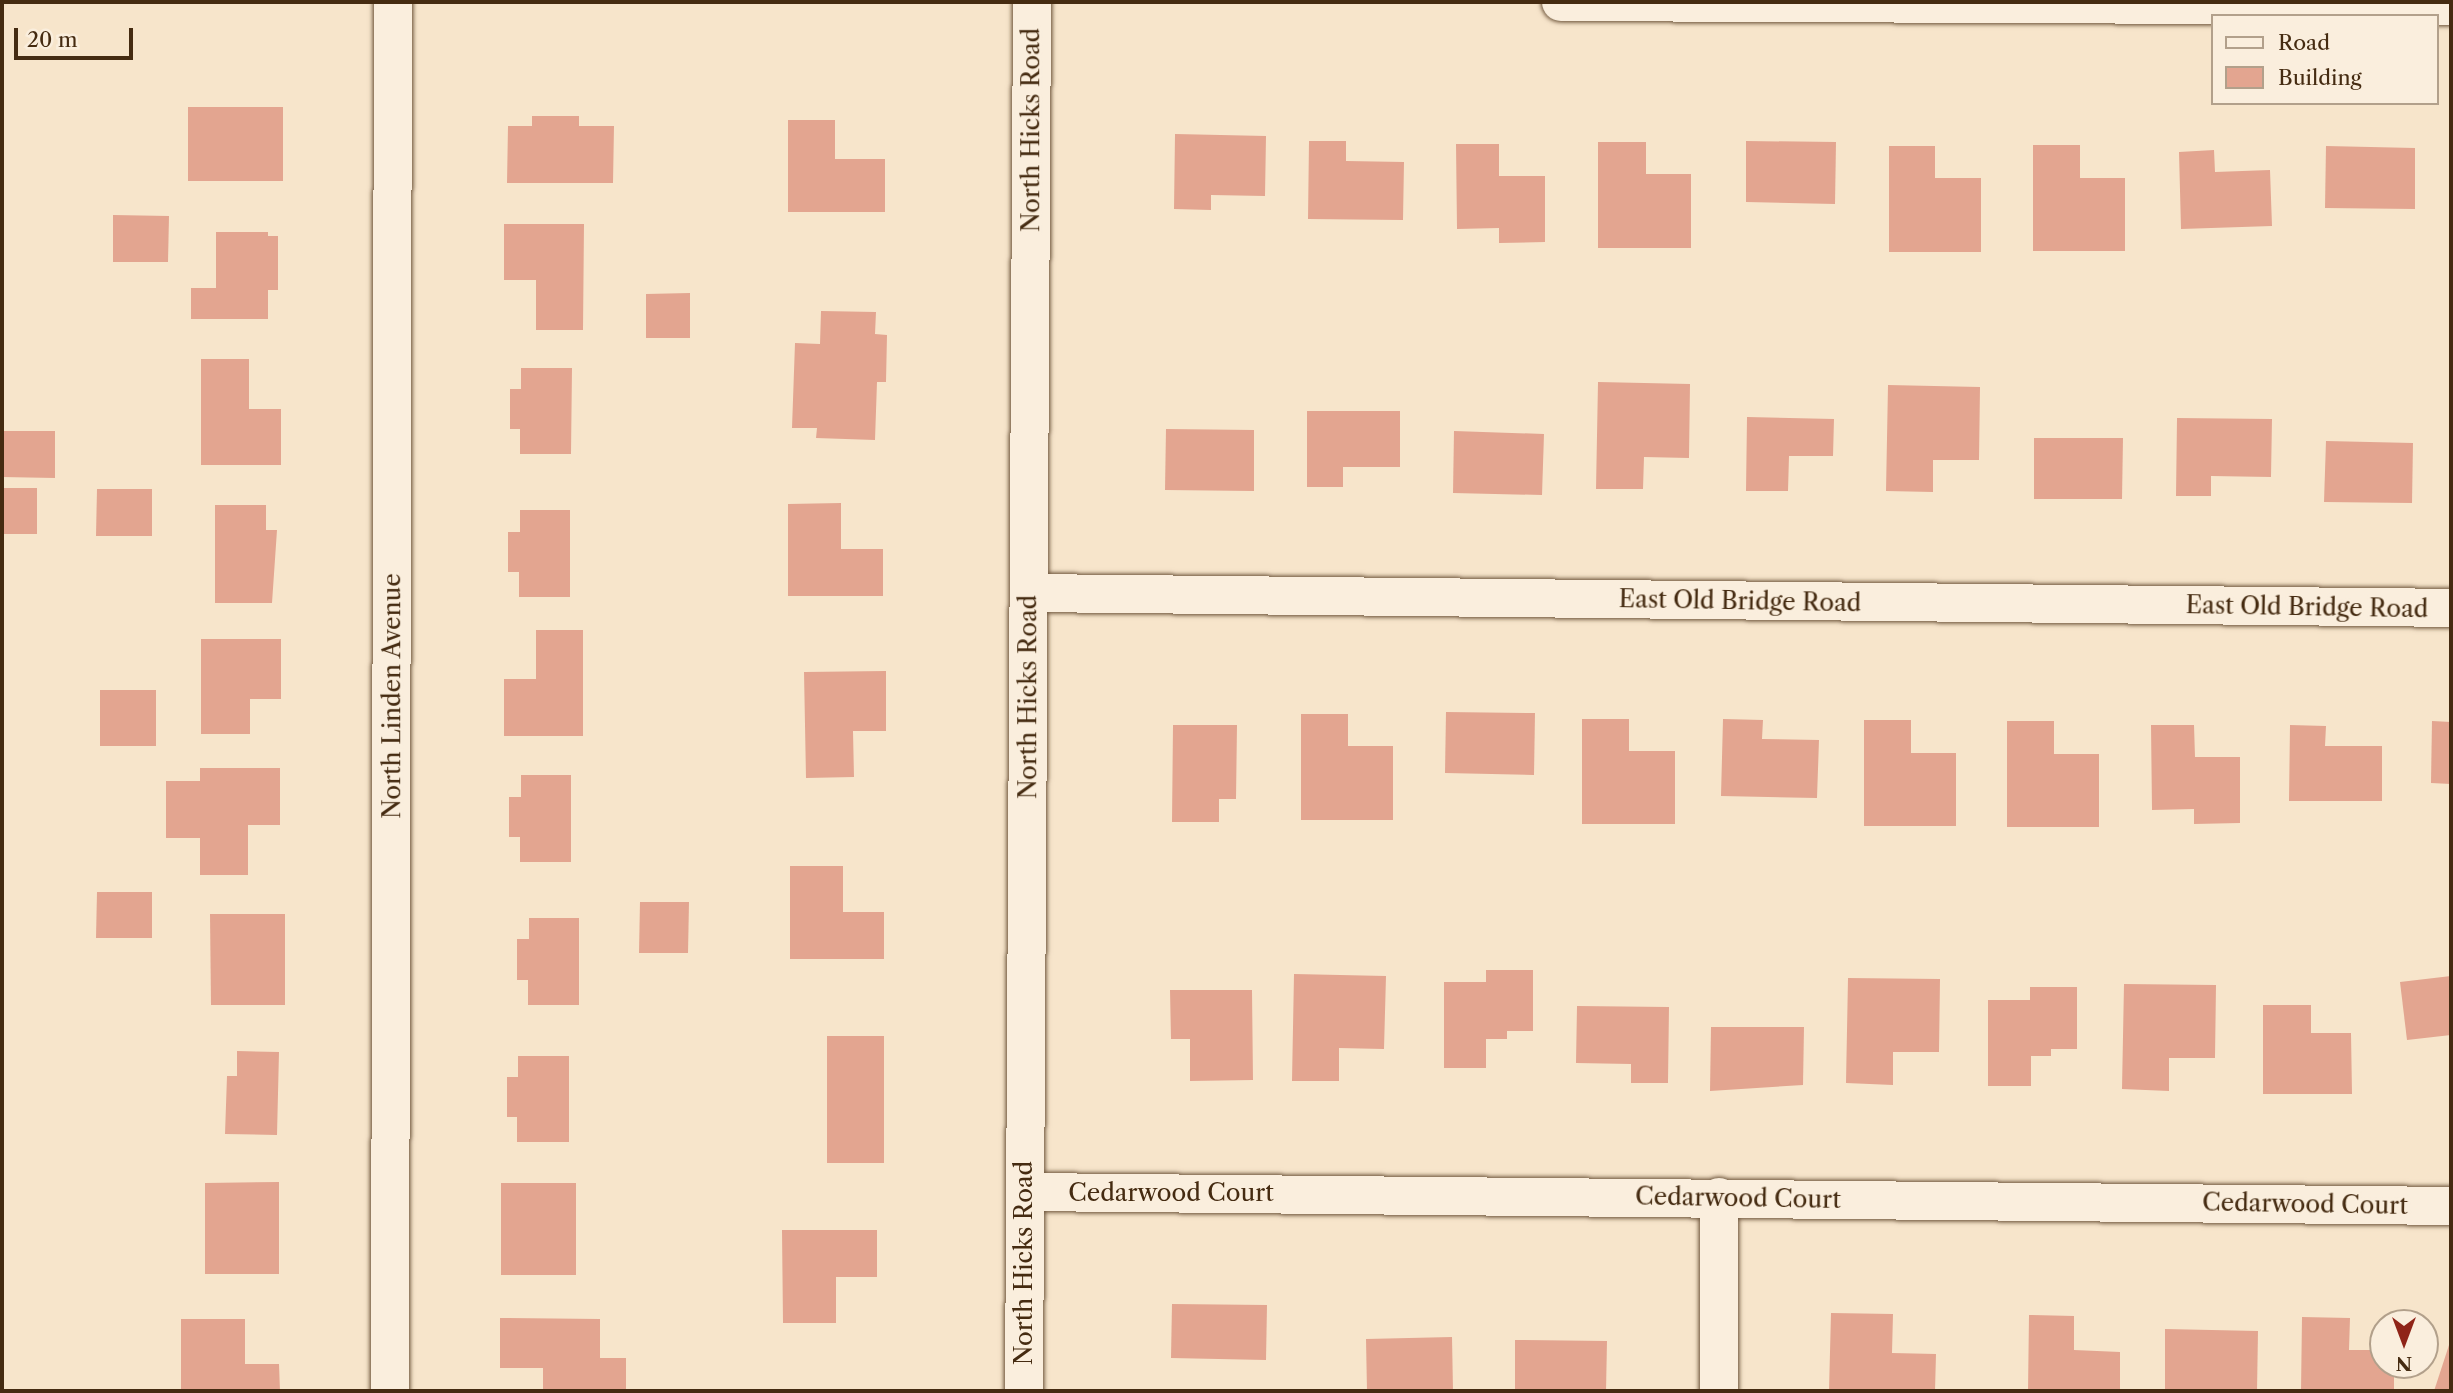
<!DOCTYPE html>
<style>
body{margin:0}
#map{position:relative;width:2453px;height:1393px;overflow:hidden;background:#f7e5cb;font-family:"Libre Caslon Text",serif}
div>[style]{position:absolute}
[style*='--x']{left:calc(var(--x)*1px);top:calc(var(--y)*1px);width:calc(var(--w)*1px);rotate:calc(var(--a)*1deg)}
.building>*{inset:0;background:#e3a590}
.roads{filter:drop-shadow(0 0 2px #725a40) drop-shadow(0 0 2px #725a40)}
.street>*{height:38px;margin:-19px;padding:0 19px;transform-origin:19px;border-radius:19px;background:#faeedd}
.secondary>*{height:38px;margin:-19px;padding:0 19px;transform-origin:19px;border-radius:19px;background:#faeedd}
span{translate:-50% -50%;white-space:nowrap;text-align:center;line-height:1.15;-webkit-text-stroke:5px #faeedd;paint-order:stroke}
.street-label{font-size:24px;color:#452b11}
.frame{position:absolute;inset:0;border:4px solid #452b11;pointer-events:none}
.legend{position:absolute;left:2211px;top:14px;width:228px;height:91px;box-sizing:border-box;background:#faeedd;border:2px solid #b2a08b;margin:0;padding:9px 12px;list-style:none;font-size:21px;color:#452b11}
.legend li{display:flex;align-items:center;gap:14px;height:35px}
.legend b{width:35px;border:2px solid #b2a08b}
.north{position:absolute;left:2369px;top:1309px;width:70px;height:70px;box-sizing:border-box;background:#faeedd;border:2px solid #b2a08b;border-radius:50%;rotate:180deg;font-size:19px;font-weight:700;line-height:28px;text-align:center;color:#452b11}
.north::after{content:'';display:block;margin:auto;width:24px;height:32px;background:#8f2418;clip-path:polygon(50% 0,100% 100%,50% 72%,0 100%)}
.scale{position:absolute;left:14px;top:28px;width:119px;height:32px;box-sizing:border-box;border:4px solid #452b11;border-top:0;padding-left:9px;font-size:21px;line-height:24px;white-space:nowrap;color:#452b11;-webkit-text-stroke:5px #faeedd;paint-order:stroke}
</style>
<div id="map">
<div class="building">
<i style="clip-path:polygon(188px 107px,283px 107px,283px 181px,188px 181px)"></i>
<i style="clip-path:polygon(532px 116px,579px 116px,579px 126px,614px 126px,613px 183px,507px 183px,508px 126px,532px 126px)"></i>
<i style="clip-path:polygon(788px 120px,835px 120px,835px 159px,885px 159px,885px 212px,788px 212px)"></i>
<i style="clip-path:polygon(1175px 134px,1266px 136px,1265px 196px,1211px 195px,1211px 210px,1174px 209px)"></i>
<i style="clip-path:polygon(1309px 141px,1346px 141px,1346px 161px,1404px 162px,1403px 220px,1308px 219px)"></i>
<i style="clip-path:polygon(1746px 141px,1836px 142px,1835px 204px,1746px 202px)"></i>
<i style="clip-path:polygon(1598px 142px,1646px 142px,1646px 174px,1691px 174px,1691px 248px,1598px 248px)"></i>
<i style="clip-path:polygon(1456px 144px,1499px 144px,1499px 176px,1545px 176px,1545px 242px,1499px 243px,1499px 228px,1457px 229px)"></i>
<i style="clip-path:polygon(2033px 145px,2080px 145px,2080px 178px,2125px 178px,2125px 251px,2033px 251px)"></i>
<i style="clip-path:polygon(1889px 146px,1935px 146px,1935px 178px,1981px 178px,1981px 252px,1889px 252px)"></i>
<i style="clip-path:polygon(2326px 146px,2415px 148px,2415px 209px,2325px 208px)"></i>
<i style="clip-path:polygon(2214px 150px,2215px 172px,2270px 170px,2272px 226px,2181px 229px,2179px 152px)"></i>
<i style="clip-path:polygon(113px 215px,169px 216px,168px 262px,113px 262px)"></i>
<i style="clip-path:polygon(504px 224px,584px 224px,583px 330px,536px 330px,536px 280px,504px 280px)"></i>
<i style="clip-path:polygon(216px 232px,268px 232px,268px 236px,278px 236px,278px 290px,268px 290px,268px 319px,191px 319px,191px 288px,216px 288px)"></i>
<i style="clip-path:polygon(690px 293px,690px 338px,646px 338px,646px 294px)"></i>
<i style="clip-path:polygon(821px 311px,876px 312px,875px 334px,887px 335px,886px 382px,877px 382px,875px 440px,816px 438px,817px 428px,792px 428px,795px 343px,820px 344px)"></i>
<i style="clip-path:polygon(201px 359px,249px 359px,249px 409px,281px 409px,281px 465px,201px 465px)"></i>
<i style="clip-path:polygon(521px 368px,572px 368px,571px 454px,520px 454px,520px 429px,510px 429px,510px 389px,521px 389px)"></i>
<i style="clip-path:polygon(1598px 382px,1690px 384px,1689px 458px,1644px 457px,1643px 489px,1596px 489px)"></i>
<i style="clip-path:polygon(1888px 385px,1980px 387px,1979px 460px,1933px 460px,1933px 492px,1886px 491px)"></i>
<i style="clip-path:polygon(1307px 411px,1400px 411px,1400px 467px,1343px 467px,1343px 487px,1307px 487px)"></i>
<i style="clip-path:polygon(1747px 417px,1834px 419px,1833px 456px,1789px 456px,1788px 491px,1746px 491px)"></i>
<i style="clip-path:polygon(2177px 418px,2272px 419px,2271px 477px,2211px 476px,2211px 496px,2176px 496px)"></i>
<i style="clip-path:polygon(1166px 429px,1254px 430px,1254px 491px,1165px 490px)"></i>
<i style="clip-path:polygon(2px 431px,55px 431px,55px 478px,2px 477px)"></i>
<i style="clip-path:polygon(1454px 431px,1544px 434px,1542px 495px,1453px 493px)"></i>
<i style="clip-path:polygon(2034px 438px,2123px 438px,2122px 499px,2034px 499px)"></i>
<i style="clip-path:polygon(2326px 441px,2413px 443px,2412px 503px,2324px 502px)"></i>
<i style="clip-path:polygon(2px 488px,37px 488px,37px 534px,2px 534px)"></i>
<i style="clip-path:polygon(97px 489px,152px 489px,152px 536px,96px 536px)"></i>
<i style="clip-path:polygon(841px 503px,841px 549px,883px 549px,883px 596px,788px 596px,788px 504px)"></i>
<i style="clip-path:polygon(215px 505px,266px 505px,266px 530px,277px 530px,272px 603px,215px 603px)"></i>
<i style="clip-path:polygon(520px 510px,570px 510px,570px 597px,519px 597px,519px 572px,508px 572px,508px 532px,520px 532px)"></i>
<i style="clip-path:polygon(536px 630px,583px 630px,583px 736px,504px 736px,504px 679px,536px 679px)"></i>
<i style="clip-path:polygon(201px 639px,281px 639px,281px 699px,250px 699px,250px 734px,201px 734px)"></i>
<i style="clip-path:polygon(886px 671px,886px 731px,853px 731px,854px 777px,806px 778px,804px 672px)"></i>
<i style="clip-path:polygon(100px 690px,156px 690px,156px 746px,100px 746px)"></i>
<i style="clip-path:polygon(1446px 712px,1535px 713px,1534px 775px,1445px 773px)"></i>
<i style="clip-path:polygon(1301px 714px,1348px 714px,1348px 746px,1393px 746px,1393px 820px,1301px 820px)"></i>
<i style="clip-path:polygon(1582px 719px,1629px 719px,1629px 751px,1675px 751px,1675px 824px,1582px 824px)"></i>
<i style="clip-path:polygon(1723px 719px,1763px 720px,1762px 739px,1819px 740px,1817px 798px,1721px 796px)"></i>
<i style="clip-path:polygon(1864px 720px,1911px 720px,1911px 753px,1956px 753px,1956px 826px,1864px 826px)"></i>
<i style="clip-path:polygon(2007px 721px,2054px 721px,2054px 754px,2099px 754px,2099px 827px,2007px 827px)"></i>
<i style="clip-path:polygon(2432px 721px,2451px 722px,2451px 784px,2431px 783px)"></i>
<i style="clip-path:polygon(1173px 725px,1237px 725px,1236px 799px,1219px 799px,1219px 822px,1172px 822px)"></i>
<i style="clip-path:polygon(2151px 725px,2194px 725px,2195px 757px,2240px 757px,2240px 823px,2194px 824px,2194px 809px,2152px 810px)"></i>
<i style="clip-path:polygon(2290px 725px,2326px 726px,2325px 746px,2382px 746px,2382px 801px,2289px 801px)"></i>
<i style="clip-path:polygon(200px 768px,280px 768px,280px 825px,248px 825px,248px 875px,200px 875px,200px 838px,166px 838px,166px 781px,200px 781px)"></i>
<i style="clip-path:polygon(521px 775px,571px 775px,571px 862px,520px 862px,520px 837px,509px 837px,509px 797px,521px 797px)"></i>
<i style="clip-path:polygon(790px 866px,843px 866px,843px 912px,884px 912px,884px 959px,790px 959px)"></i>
<i style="clip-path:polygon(97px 892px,152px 892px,152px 938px,96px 938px)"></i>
<i style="clip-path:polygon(640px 902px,689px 902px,688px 953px,639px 953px)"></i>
<i style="clip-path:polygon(210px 914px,285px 914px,285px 1005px,211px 1005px)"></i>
<i style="clip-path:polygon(529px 918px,579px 918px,579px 1005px,528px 1005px,528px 980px,517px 980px,517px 939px,529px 939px)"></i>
<i style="clip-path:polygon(1486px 970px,1533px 970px,1533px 1031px,1507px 1031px,1507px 1039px,1486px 1039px,1486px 1068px,1444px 1068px,1444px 982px,1486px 982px)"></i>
<i style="clip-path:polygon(1294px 974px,1386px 976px,1384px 1049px,1339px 1048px,1339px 1081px,1292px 1081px)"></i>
<i style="clip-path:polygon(2451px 976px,2451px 1035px,2407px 1040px,2400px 982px)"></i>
<i style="clip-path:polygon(1848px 978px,1940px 979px,1939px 1052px,1893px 1052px,1893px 1085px,1846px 1083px)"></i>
<i style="clip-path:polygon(2124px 984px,2216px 985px,2215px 1058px,2169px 1058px,2169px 1091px,2122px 1089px)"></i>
<i style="clip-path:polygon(2030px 987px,2077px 987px,2077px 1049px,2051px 1049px,2051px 1056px,2031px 1056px,2031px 1086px,1988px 1086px,1988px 1000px,2030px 1000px)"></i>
<i style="clip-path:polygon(1170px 990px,1252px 990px,1253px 1080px,1190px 1081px,1190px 1039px,1171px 1039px)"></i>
<i style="clip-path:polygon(2263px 1005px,2311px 1005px,2311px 1033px,2351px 1033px,2352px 1094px,2263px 1094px)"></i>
<i style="clip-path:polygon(1577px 1006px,1669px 1007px,1668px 1083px,1631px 1083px,1631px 1064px,1576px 1063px)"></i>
<i style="clip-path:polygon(1711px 1027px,1804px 1027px,1803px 1085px,1710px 1091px)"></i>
<i style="clip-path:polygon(827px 1036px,884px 1036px,884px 1163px,827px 1163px)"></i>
<i style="clip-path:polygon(237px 1051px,279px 1052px,277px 1135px,225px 1134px,227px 1076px,237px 1076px)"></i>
<i style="clip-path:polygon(518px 1056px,569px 1056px,569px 1142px,517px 1142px,517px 1117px,507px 1117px,507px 1077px,518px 1077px)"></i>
<i style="clip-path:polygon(279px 1182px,279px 1274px,205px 1274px,205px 1183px)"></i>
<i style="clip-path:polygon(501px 1183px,576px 1183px,576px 1275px,501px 1275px)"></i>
<i style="clip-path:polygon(782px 1230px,877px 1230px,877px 1277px,836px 1277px,836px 1323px,783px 1323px)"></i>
<i style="clip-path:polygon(1172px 1304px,1267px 1305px,1266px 1360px,1171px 1358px)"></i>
<i style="clip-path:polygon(1831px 1313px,1893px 1314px,1892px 1353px,1936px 1354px,1935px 1391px,1829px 1391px)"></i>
<i style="clip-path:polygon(2029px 1315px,2074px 1316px,2074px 1350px,2120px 1352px,2120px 1391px,2028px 1391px)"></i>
<i style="clip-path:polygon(2302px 1317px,2350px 1318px,2349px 1350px,2383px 1350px,2383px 1365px,2394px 1365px,2394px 1391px,2301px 1391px)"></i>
<i style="clip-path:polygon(500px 1318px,600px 1319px,600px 1358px,626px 1358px,626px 1391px,543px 1391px,543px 1368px,500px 1368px)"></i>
<i style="clip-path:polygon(181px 1319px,245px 1319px,245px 1364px,279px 1364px,280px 1391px,181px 1391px)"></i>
<i style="clip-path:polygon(2165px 1329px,2258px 1331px,2257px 1391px,2165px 1391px)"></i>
<i style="clip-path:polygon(1452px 1337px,1453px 1391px,1367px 1391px,1366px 1339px)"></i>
<i style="clip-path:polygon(2451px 1339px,2451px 1391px,2434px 1391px)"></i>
<i style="clip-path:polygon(1515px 1340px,1607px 1341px,1606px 1391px,1515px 1391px)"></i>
</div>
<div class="roads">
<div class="street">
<i style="--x:1029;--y:593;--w:1422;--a:0.6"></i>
<i style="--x:1025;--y:1192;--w:1426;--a:0.56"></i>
<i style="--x:390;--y:1391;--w:1389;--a:-89.88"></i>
<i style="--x:1719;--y:1391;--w:194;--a:-90"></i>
</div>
<div class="secondary">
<i style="--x:1561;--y:2;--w:890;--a:0.26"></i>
<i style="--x:1024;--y:1391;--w:1389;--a:-89.67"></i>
</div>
</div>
<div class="street-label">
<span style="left:1031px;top:130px;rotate:-90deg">North Hicks Road</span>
<span style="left:1740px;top:601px;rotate:1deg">East Old Bridge Road</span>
<span style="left:2307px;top:607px;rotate:1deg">East Old Bridge Road</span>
<span style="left:392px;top:696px;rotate:-90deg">North Linden Avenue</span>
<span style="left:1028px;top:697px;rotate:-90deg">North Hicks Road</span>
<span style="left:1171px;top:1193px">Cedarwood Court</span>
<span style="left:1738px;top:1198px;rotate:1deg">Cedarwood Court</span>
<span style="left:2305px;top:1204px;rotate:1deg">Cedarwood Court</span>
<span style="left:1024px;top:1263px;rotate:-90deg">North Hicks Road</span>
</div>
<div class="frame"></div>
<ul class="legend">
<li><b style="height:9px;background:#faeedd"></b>Road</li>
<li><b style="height:19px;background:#e3a590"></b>Building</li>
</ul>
<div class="north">N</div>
<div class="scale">20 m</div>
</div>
